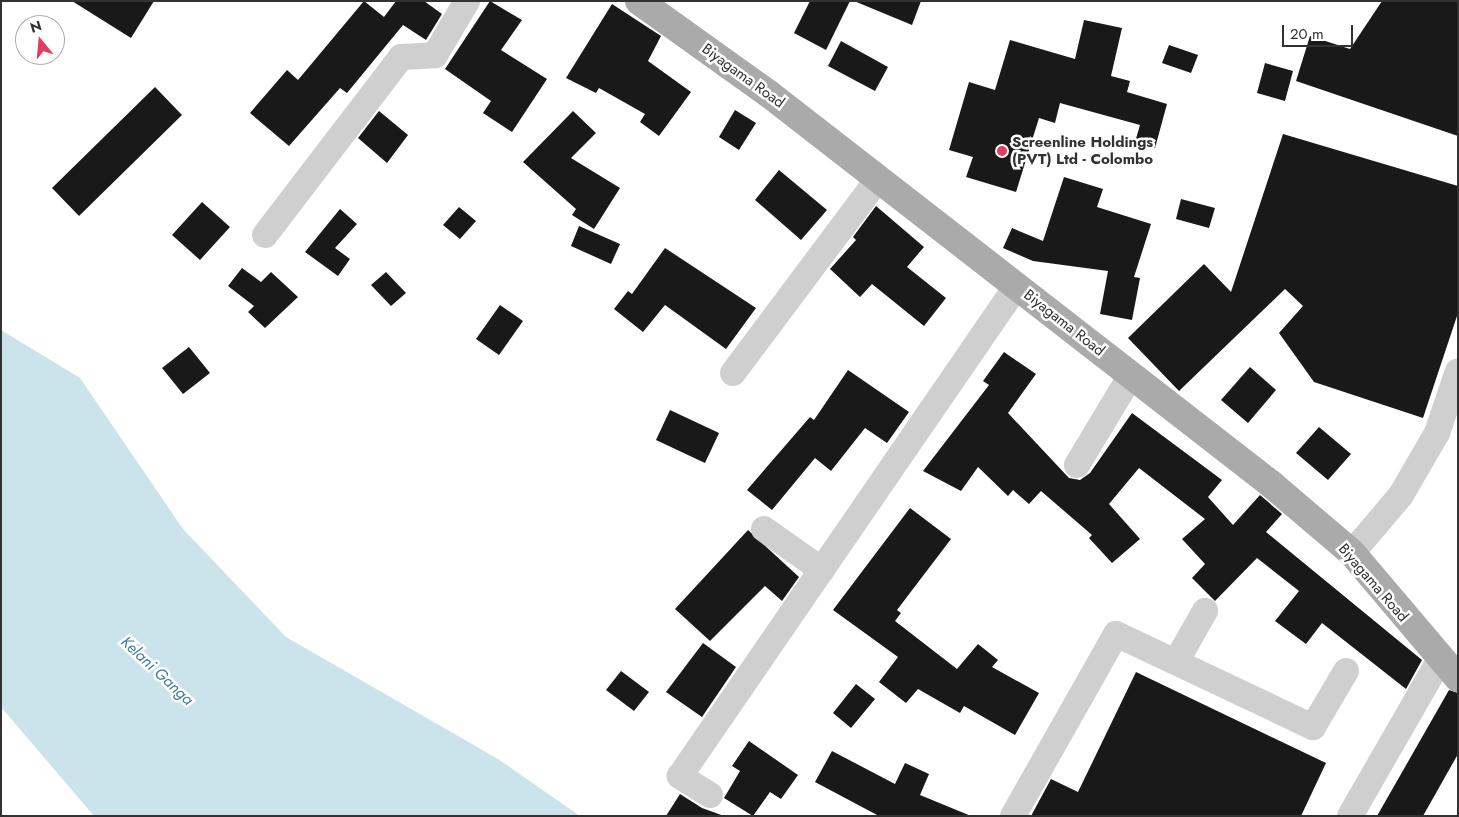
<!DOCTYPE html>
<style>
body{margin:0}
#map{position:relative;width:1459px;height:817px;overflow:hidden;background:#fff;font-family:Jost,sans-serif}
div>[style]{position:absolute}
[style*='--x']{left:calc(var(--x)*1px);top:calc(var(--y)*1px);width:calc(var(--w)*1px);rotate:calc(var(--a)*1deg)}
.water>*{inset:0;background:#cbe3ea}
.building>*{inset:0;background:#191919}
.minor>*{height:26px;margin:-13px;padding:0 13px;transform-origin:13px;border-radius:13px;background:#cfcfcf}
.major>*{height:28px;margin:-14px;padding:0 14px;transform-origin:14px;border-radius:14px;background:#aaa}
.dots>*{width:14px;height:14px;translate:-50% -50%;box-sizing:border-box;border:2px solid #fff;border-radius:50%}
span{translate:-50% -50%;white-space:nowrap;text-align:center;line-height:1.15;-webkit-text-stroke:5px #fff;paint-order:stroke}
.street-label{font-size:15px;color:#323232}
.poi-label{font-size:15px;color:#323232;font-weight:700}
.left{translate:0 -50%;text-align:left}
.water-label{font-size:16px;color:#417e92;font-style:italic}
.frame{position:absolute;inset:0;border:2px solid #323232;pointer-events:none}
.north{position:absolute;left:15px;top:15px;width:50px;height:50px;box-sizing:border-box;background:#fff;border:1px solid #adadad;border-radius:50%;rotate:343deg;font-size:14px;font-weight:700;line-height:20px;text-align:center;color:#323232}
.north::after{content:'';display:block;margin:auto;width:18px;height:22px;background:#e03d5f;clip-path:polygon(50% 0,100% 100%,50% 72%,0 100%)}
.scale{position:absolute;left:1282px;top:25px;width:71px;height:22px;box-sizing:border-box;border:2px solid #323232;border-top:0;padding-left:6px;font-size:15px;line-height:18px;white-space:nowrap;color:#323232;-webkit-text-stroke:4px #fff;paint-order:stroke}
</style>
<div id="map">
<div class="water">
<i style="clip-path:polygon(1px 330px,80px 378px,183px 529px,286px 637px,498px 759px,580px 816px,94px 816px,1px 707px)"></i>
</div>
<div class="building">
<i style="clip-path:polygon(72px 1px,154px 1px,131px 38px)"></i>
<i style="clip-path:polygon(364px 1px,384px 17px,396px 1px,424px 1px,442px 14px,426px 40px,403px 25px,347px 93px,340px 88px,289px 146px,250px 113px,287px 70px,298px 80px)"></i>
<i style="clip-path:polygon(490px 1px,522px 20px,501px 50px,547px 79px,512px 132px,483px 113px,491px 101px,445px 69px)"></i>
<i style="clip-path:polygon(810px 1px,850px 1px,826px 50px,794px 33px)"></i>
<i style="clip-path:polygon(854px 1px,921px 1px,912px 25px)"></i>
<i style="clip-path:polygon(1382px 1px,1458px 1px,1458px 136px,1296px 81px,1310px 36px,1350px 49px)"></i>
<i style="clip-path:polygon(612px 4px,661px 36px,648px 61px,691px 92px,659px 136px,640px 122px,645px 114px,599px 88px,596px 93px,566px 78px)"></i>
<i style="clip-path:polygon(1084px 20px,1122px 28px,1111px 76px,1130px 81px,1127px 92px,1167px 104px,1155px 148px,1135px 142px,1140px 125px,1060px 103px,1055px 123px,1039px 118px,1016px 192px,966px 177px,973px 157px,949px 150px,969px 82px,995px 90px,1010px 40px,1075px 59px)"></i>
<i style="clip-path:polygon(841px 41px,888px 67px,875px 91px,828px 66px)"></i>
<i style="clip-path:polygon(1169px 45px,1198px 55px,1191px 73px,1162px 63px)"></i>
<i style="clip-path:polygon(1265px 63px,1293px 71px,1285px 101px,1257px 93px)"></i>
<i style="clip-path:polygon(155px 87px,182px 115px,79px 216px,52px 188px)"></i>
<i style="clip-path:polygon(735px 110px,756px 123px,739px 150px,719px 137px)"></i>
<i style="clip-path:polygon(379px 111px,408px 135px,387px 163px,358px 138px)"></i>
<i style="clip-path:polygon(573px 111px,596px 133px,571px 158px,620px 188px,594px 229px,572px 215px,576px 209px,523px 162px)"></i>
<i style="clip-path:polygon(1283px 134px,1458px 186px,1458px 313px,1423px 418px,1314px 382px,1279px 333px,1303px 306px,1285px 289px,1179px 391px,1128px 338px,1204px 264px,1231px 292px)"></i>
<i style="clip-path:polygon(779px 170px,827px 210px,801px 240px,755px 200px)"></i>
<i style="clip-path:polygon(1064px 177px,1103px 189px,1097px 207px,1151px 224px,1134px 277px,1140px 278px,1132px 320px,1100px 314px,1108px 271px,1033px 261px,1003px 248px,1012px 228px,1043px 241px)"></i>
<i style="clip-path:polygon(1181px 199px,1215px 208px,1209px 228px,1176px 219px)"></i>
<i style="clip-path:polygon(202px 202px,230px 227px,200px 260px,172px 235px)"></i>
<i style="clip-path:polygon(876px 206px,924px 247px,907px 267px,946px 298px,924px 326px,872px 284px,860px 297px,830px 269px,856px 240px,853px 237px)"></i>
<i style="clip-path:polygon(459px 207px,476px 221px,460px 239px,443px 225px)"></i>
<i style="clip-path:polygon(340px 209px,357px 224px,335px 248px,350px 259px,338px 276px,305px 252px)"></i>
<i style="clip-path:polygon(579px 226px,620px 244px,611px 264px,571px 246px)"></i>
<i style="clip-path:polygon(665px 248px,756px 308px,726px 349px,665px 305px,643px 332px,614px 309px,628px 291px,632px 294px)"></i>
<i style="clip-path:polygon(242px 268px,261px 282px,271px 272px,298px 297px,265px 328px,248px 312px,254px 306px,228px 286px)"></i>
<i style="clip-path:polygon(386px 272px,406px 293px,391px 306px,371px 285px)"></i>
<i style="clip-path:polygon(500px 305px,523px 321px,499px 355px,476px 339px)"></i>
<i style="clip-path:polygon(189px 347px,210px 373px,183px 394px,162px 368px)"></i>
<i style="clip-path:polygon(1004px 352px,1036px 374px,1008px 413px,1069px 478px,1080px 480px,1090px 473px,1132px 413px,1222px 480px,1208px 497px,1233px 525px,1260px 495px,1282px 514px,1266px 532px,1422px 660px,1406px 689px,1322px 623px,1306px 644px,1275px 621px,1299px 591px,1257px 558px,1215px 601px,1192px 578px,1205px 564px,1182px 539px,1205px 519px,1139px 468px,1109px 504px,1140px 539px,1112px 563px,1089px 538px,1092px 535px,1041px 491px,1029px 504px,1013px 490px,1008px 496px,978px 467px,961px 491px,923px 471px,989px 385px,983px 381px)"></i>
<i style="clip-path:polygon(1250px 367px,1276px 390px,1248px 423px,1221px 400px)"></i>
<i style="clip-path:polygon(848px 370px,909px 412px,887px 443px,865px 428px,831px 471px,815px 458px,772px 510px,747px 490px,810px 417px,814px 420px)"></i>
<i style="clip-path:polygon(670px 410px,719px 433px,705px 463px,656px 440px)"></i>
<i style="clip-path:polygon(1319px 427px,1351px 454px,1328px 480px,1296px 453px)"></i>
<i style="clip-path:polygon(910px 508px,951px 539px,897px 610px,901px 613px,895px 621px,957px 669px,978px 644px,998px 660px,992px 667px,1039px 693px,1015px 735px,964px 706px,960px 713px,918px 689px,906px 703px,879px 682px,898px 657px,833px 610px)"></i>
<i style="clip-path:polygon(748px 530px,799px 577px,782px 601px,765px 586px,710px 641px,675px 609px)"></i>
<i style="clip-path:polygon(703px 643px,736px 667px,702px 717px,666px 692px)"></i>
<i style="clip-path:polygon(621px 671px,649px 692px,634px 711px,606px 690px)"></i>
<i style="clip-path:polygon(1136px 672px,1326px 763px,1301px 816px,1031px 816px,1051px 779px,1078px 792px)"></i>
<i style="clip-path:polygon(856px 684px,875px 699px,851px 728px,833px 713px)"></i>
<i style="clip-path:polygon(1449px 690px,1458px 693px,1458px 754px,1423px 816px,1377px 816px)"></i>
<i style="clip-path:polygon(749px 741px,798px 775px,781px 799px,770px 792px,753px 816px,724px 798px,740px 771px,732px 766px)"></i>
<i style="clip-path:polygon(832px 751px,895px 784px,905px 763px,929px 774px,920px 795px,971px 816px,879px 816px,815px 782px)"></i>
<i style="clip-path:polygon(680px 794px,702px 808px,724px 816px,666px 816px)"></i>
</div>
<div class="minor">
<i style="--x:265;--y:235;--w:224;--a:-52.6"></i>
<i style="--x:401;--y:57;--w:34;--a:-3"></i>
<i style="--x:435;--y:55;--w:63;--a:-59.3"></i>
<i style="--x:733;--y:373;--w:242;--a:-53.2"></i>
<i style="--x:1077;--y:465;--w:105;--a:-59"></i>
<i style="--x:764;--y:529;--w:71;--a:35.3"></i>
<i style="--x:1352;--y:553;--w:76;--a:-49.8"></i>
<i style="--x:1401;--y:495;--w:72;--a:-59.9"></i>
<i style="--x:1437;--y:433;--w:65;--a:-71.3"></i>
<i style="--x:1176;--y:662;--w:59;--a:-60.4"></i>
<i style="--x:710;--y:795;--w:36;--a:-148"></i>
<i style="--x:680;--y:776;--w:593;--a:-55.51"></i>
<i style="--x:1013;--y:816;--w:209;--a:-60.5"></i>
<i style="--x:1116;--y:634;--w:218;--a:25.3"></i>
<i style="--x:1313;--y:727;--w:65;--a:-59.5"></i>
<i style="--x:1350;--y:816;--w:179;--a:-60.1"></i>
</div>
<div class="major">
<i style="--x:639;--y:1;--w:160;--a:35.6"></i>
<i style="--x:769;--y:94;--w:636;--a:37.84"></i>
<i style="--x:1271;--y:484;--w:106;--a:40.4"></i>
<i style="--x:1352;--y:553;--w:164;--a:49.7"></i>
</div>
<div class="dots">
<i style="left:1002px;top:151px;background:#e03d5f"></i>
</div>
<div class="street-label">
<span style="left:743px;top:76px;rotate:36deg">Biyagama Road</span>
<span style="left:1064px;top:323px;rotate:38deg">Biyagama Road</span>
<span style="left:1373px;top:583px;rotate:49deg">Biyagama Road</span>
</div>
<div class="poi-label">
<span class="left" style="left:1012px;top:151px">Screenline Holdings<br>(PVT) Ltd - Colombo</span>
</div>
<div class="water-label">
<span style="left:157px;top:671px;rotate:43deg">Kelani Ganga</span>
</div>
<div class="frame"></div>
<div class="north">N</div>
<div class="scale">20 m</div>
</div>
